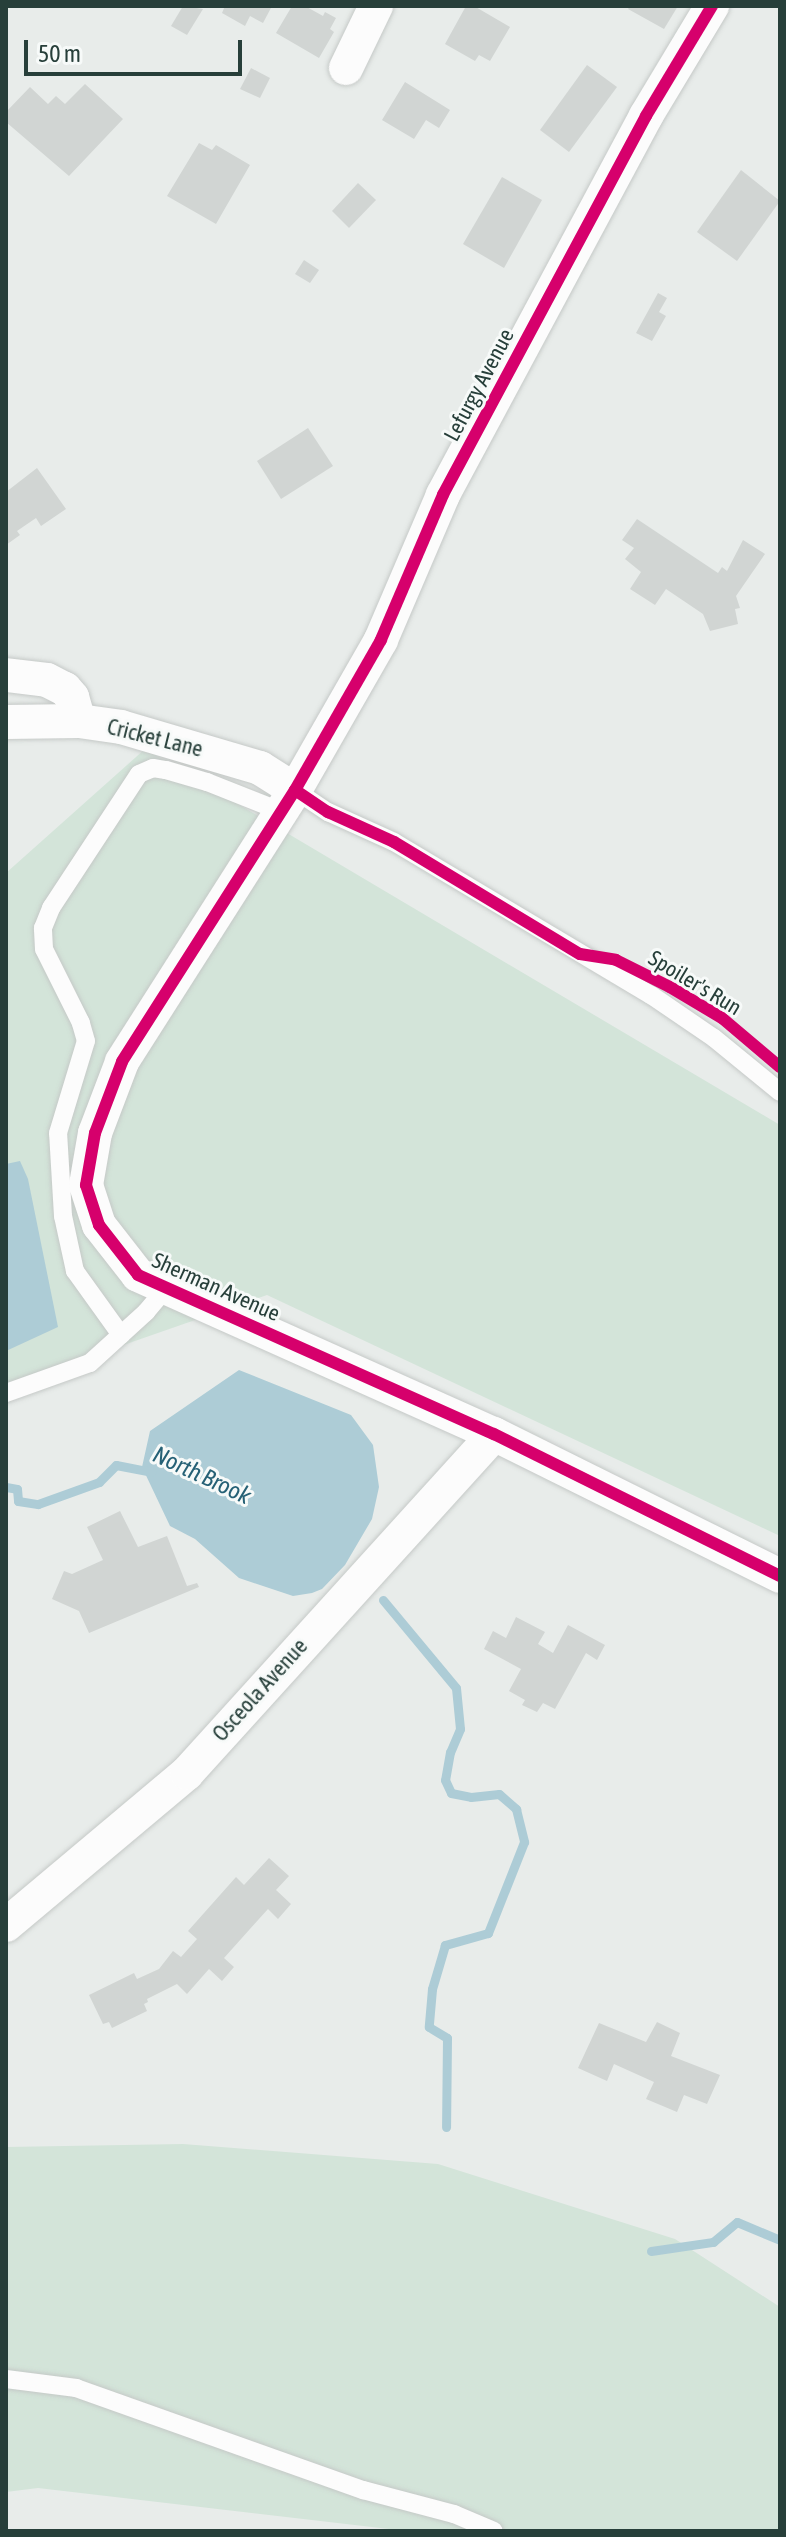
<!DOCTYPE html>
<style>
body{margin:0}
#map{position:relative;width:786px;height:2537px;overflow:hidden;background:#e8ecea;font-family:"Asap Condensed",sans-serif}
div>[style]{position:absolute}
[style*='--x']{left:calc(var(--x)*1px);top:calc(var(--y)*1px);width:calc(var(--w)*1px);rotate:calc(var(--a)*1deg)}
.green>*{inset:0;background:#d3e4d9}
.water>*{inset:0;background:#adccd6}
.stream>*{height:9px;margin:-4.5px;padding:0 4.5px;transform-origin:4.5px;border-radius:4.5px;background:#adccd6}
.building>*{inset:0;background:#d1d5d3}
.roads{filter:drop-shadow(0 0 2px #c5c9c7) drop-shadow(0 0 2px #c5c9c7)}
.lane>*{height:18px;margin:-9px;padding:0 9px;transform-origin:9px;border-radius:9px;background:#fcfcfc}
.street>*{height:34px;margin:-17px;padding:0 17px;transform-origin:17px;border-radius:17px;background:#fcfcfc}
.cycleway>*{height:12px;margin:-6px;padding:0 6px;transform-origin:6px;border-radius:6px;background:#d6006c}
span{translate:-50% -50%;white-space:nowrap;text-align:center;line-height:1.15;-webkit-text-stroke:6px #f7faf9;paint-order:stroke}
.street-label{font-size:22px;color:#273f3a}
.water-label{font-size:24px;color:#266176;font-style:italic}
.frame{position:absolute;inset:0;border:8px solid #273f3a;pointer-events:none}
.scale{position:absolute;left:24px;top:40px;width:218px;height:36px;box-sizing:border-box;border:4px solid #273f3a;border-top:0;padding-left:10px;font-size:24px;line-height:28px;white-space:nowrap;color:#273f3a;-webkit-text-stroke:6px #f7faf9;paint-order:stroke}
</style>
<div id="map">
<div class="green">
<i style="clip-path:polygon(145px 749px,780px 1125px,780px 1536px,267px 1295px,6px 1386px,6px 873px)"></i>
<i style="clip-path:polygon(183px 2144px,438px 2164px,675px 2239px,780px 2307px,780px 2531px,406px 2531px,38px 2488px,6px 2492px,6px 2147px)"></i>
</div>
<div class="water">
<i style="clip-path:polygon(20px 1161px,28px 1179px,58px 1327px,6px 1351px,6px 1164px)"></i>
<i style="clip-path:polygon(239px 1370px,351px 1415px,373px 1445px,379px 1487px,372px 1519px,345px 1565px,322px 1589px,312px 1593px,293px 1596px,239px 1578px,195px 1539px,170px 1526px,142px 1467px,150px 1431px)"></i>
</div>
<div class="stream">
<i style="--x:6;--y:1487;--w:11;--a:10"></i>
<i style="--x:17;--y:1489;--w:12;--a:85"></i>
<i style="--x:18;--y:1501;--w:20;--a:9"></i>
<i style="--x:38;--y:1504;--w:65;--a:-19.8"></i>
<i style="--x:99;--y:1482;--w:24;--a:-45"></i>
<i style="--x:116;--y:1465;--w:36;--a:11"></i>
<i style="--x:383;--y:1600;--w:114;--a:50.3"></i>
<i style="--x:456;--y:1688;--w:41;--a:84.4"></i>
<i style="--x:460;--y:1729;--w:25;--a:113"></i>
<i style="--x:450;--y:1752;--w:28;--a:100"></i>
<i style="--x:445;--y:1780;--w:14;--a:65"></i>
<i style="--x:451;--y:1793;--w:20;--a:11"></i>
<i style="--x:471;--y:1797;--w:28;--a:-6"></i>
<i style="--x:499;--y:1794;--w:23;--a:41"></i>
<i style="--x:516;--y:1809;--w:34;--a:76"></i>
<i style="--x:524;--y:1842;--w:98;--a:111.6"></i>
<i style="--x:488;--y:1933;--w:45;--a:164.4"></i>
<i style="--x:445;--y:1945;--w:46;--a:106.5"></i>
<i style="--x:432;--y:1989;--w:38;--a:95"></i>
<i style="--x:429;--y:2027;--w:21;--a:31"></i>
<i style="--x:447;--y:2038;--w:89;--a:90.6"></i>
<i style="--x:651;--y:2251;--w:63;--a:-8.3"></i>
<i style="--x:713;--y:2242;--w:31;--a:-40"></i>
<i style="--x:737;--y:2222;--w:47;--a:22.7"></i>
</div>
<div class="building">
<i style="clip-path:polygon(183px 6px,203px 9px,187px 35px,171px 26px)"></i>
<i style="clip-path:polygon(225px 6px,272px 6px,263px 23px,250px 16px,245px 26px,222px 13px)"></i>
<i style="clip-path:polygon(292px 6px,305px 6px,323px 16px,325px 12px,336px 18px,330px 29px,334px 32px,319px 58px,276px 33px)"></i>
<i style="clip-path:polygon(466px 6px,474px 6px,510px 27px,490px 61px,479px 55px,475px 61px,445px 44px)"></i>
<i style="clip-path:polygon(630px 6px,678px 6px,664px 29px,628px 9px)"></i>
<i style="clip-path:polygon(587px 65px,617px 87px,569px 152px,540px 130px)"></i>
<i style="clip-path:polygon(251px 68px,270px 78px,260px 98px,240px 89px)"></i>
<i style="clip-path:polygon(405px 82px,450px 110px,439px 128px,426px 120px,414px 139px,382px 120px)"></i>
<i style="clip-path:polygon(85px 84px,123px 119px,69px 176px,6px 122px,6px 112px,30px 87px,48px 104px,56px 96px,65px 104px)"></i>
<i style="clip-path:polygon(199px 143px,212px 150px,216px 145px,250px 165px,216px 224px,167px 196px)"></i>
<i style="clip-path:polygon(741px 170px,780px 201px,737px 261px,697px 232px)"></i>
<i style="clip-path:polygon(502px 177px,542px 200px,504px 268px,463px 244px)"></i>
<i style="clip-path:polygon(358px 183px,376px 200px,349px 228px,332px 211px)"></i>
<i style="clip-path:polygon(304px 260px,319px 270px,310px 283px,295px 274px)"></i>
<i style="clip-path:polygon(658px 293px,667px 298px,659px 312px,666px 316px,652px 341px,636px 333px)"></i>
<i style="clip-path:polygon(308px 428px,333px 466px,281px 499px,257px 461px)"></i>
<i style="clip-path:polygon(37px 468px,66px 509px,41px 526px,36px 518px,17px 531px,20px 535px,6px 545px,6px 492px)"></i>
<i style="clip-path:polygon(637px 519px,718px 573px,722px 567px,727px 571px,743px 540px,765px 554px,736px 596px,740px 608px,735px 609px,738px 624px,710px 631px,703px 614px,666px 589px,655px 605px,630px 589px,641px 572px,625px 559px,634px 548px,622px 540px)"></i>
<i style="clip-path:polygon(120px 1511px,138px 1547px,167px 1536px,187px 1586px,197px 1583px,199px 1587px,89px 1633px,79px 1611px,52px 1599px,64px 1571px,72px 1574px,103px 1560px,87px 1527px)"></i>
<i style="clip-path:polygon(516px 1617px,545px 1632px,538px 1644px,553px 1653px,568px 1625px,605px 1645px,597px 1660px,586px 1653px,555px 1709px,543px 1703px,537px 1712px,522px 1705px,525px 1700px,509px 1691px,521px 1669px,484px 1649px,493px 1631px,506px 1638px)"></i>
<i style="clip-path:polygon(269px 1858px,289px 1876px,276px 1890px,291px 1904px,278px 1919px,268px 1909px,224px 1958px,234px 1967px,222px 1981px,209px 1969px,187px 1994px,177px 1984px,147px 1999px,148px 2002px,144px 2004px,147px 2011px,112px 2028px,109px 2022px,103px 2024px,89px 1995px,134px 1973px,137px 1979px,159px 1969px,173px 1951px,181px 1957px,197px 1939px,188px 1931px,236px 1877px,244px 1885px)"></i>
<i style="clip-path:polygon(657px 2022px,680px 2033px,671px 2056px,720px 2075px,707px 2104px,684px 2095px,677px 2112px,646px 2099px,654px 2082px,614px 2064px,607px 2081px,578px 2068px,599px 2023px,646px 2042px)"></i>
</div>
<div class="roads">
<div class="lane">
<i style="--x:295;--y:790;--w:40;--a:34"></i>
<i style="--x:328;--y:812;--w:72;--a:24.4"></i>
<i style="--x:394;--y:842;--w:299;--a:30.8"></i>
<i style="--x:651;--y:995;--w:76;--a:34.3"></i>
<i style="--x:714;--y:1038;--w:85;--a:39.3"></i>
<i style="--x:121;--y:1335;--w:79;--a:-125.7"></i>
<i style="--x:75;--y:1271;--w:56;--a:-102.3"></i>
<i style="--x:63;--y:1216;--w:83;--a:-93.4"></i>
<i style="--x:58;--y:1133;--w:96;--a:-73.1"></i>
<i style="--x:86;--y:1041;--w:19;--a:-106"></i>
<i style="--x:81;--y:1023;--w:83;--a:-116.6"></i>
<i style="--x:44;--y:949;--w:21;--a:-93"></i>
<i style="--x:43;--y:928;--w:22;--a:-68"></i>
<i style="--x:51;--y:908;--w:160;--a:-56.7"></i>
<i style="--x:139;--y:774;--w:15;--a:-23"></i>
<i style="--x:153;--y:768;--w:13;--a:9"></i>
<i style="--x:166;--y:770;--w:43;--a:16.3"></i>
<i style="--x:207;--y:782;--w:79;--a:21.7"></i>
<i style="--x:6;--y:1393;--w:89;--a:-19.7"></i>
<i style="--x:90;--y:1363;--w:76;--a:-42.3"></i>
<i style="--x:146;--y:1312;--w:33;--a:-50"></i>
<i style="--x:6;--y:2379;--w:71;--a:7.3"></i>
<i style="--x:76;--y:2388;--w:305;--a:19.6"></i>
<i style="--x:363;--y:2490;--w:94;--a:14.8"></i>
<i style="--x:454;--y:2514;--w:43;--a:23"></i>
</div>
<div class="street">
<i style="--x:712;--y:6;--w:128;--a:121"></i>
<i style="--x:646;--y:116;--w:430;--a:118.2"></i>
<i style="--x:443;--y:495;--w:158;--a:113.2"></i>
<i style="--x:381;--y:640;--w:173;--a:119.8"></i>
<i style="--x:295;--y:790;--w:322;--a:122.5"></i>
<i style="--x:122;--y:1062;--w:76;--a:110.8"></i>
<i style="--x:95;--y:1133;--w:53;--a:99.8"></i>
<i style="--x:86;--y:1185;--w:42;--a:72"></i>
<i style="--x:99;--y:1225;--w:63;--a:52"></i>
<i style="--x:138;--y:1275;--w:390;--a:24.1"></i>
<i style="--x:494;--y:1434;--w:319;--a:26.4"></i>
<i style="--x:346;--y:68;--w:69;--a:-64.2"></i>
<i style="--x:6;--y:675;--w:41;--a:7"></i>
<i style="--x:47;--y:680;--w:20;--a:27"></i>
<i style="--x:65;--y:689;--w:11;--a:49"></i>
<i style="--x:72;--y:697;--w:25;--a:74"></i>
<i style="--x:6;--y:722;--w:73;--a:-0.8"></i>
<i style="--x:79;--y:721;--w:42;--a:8.1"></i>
<i style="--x:121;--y:727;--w:145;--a:16.4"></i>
<i style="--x:260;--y:768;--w:41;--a:32.2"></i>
<i style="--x:6;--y:1925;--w:236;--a:-40"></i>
<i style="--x:187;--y:1773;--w:457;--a:-47.8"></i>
</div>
</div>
<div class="cycleway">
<i style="--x:712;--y:6;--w:128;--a:121"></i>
<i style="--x:646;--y:116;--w:430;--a:118.2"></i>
<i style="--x:443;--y:495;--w:158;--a:113.2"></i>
<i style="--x:381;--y:640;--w:173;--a:119.8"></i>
<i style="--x:295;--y:790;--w:322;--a:122.5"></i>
<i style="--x:122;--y:1062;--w:76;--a:110.8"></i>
<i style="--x:95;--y:1133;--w:53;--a:99.8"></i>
<i style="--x:86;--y:1185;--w:42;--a:72"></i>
<i style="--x:99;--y:1225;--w:63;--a:52"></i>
<i style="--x:138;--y:1275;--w:390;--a:24.1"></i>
<i style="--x:494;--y:1434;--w:319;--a:26.4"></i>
<i style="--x:295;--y:790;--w:40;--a:34"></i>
<i style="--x:328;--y:812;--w:72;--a:24.4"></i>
<i style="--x:394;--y:842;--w:217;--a:31.1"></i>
<i style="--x:580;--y:954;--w:36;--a:9"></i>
<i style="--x:616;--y:960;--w:60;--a:26.6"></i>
<i style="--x:670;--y:987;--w:61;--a:30.8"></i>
<i style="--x:722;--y:1018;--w:76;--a:40.2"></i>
</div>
<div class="street-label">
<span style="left:479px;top:385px;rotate:-62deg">Lefurgy Avenue</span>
<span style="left:155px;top:738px;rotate:14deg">Cricket Lane</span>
<span style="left:695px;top:983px;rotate:31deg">Spoiler's Run</span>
<span style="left:216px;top:1287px;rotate:24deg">Sherman Avenue</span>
<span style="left:260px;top:1690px;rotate:-48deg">Osceola Avenue</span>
</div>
<div class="water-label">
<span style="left:202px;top:1475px;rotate:25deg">North Brook</span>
</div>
<div class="frame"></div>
<div class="scale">50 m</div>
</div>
